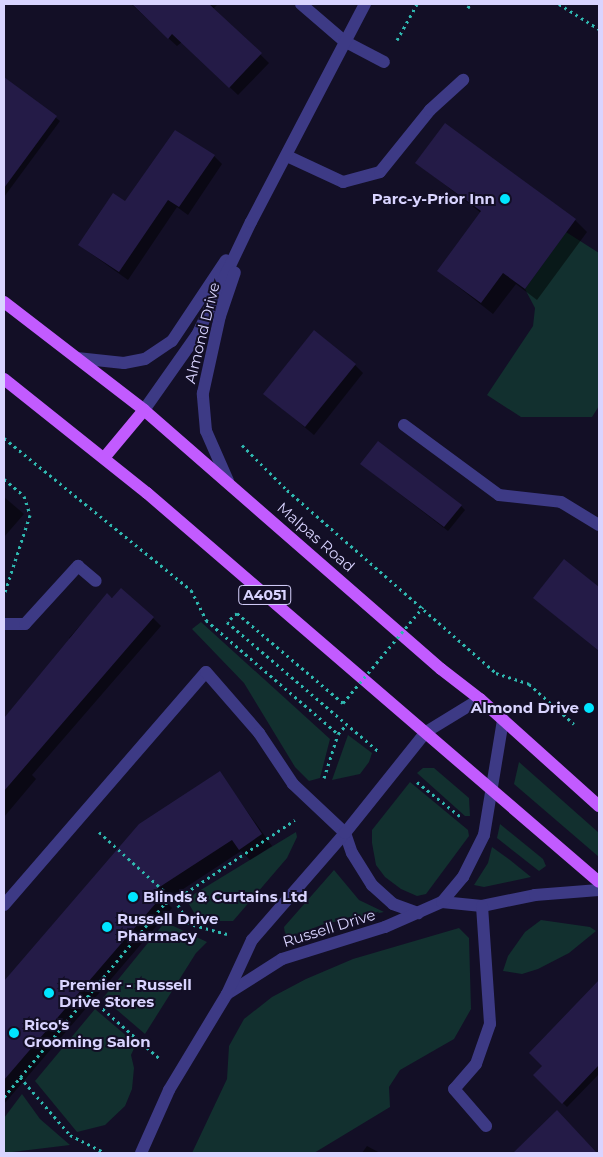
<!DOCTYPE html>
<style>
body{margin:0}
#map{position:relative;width:603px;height:1157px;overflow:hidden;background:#130f26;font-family:Montserrat,sans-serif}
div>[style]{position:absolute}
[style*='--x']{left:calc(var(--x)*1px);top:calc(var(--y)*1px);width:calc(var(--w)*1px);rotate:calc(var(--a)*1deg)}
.green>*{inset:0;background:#12302f}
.shadow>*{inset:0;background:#0007}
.building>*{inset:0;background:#241b47}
.path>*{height:3px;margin-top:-1.5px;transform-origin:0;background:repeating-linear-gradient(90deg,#2fb8b0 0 2.5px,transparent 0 6.5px)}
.minor>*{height:12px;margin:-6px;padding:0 6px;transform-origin:6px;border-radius:6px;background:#3d3a85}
.major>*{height:12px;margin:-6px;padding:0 6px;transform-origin:6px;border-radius:6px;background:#c25bff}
.path-bridge>*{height:3px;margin-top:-1.5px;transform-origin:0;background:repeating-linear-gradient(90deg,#2fb8b0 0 2.5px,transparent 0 6.5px)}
.dots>*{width:14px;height:14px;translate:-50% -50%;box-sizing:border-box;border:2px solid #130f26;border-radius:50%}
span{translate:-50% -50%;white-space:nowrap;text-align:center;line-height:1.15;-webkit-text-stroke:4px #130f26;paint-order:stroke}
.shield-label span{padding:1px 4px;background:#130f26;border:1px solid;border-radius:4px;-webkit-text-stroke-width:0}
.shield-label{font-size:14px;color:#d9d4ff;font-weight:700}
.poi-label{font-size:15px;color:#d9d4ff;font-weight:700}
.right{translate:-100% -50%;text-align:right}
.left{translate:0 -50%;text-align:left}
.street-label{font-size:15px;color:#d9d4ff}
.frame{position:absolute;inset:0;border:5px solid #d9d4ff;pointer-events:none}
</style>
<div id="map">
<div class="green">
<i style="clip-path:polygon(566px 232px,599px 253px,599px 406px,592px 417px,521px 417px,487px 395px,533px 326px,535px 308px,525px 289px)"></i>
<i style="clip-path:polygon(201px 622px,330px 739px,320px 778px,309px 781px,295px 767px,244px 683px,192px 629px)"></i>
<i style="clip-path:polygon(348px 735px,372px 753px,369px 762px,360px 774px,332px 780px)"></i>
<i style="clip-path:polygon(519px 762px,599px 833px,599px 857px,514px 784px)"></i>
<i style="clip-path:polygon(423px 768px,434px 768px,469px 798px,470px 816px,465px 816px,417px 773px)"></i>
<i style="clip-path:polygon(410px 782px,468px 830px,469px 836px,426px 894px,417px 896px,401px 889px,385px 877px,376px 865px,372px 843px,372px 830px)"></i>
<i style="clip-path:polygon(500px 824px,543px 859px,546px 866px,539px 871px,497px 838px)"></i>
<i style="clip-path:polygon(296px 832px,297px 837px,287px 858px,233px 921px,199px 921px,186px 899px)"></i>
<i style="clip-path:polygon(492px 847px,510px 860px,531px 877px,484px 887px,474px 885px,488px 863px)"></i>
<i style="clip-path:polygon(334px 870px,359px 900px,384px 912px,324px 924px,293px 936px,285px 934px,284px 927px)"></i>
<i style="clip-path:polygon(541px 920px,590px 927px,596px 931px,569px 953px,538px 969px,522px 974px,503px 971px,508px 956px,525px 932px)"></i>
<i style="clip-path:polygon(165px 922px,207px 942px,196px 953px,145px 1034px,103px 998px)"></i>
<i style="clip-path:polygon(459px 928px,469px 938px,471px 1009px,454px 1039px,400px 1070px,389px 1087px,390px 1107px,314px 1153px,192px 1153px,227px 1079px,229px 1046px,244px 1019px,272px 997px,306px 979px,353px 959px)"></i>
<i style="clip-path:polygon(95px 1009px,136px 1044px,131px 1055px,134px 1068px,132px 1089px,125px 1106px,105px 1125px,77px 1132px,35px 1081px)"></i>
<i style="clip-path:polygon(22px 1094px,40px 1119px,70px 1145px,4px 1153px,4px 1118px)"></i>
</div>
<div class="shadow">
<i style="clip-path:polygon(131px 4px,218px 4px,213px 9px,269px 63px,238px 95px,182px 42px,177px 46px)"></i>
<i style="clip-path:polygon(4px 78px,60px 121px,4px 197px)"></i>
<i style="clip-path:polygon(214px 156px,222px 164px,188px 215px,177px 207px,128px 280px,79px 245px,125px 203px)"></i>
<i style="clip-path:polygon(417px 163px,575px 220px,587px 232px,537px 300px,516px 284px,493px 314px,438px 271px,481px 213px)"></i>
<i style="clip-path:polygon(355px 365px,363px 373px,314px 435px,265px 394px)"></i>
<i style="clip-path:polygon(366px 468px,461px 506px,465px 510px,448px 531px)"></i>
<i style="clip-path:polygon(4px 497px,24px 514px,4px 537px)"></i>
<i style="clip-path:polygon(565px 560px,599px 588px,599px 651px,534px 598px)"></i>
<i style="clip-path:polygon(107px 595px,153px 618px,161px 626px,32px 775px,36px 779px,4px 817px,4px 719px,72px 641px,69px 638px)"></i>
<i style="clip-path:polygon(219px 772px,272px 846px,250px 860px,241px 851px,165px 901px,172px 908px,4px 1104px,4px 983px,140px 825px)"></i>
<i style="clip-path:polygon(599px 983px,599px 1074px,567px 1107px,534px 1075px,544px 1066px,531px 1053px)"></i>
<i style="clip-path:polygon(557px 1112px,596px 1153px,516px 1153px)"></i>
<i style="clip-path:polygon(367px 1146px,380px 1153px,362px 1153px)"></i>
</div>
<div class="building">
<i style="clip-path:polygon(132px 4px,209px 4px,262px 53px,229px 88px,172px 34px,168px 39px)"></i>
<i style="clip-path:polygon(4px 77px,57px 116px,4px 188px)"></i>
<i style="clip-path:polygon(445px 123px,576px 219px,525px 289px,503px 273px,481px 303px,437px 271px,481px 211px,415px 163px)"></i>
<i style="clip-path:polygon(175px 130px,215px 155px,179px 207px,168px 200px,119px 272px,78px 245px,113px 193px,125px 201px)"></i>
<i style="clip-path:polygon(314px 330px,356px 364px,305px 427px,263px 394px)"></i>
<i style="clip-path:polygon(378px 441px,462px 505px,444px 527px,360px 464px)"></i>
<i style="clip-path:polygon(564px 559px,599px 587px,599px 651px,533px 598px)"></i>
<i style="clip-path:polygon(121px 588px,154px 617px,4px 791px,4px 718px,107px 593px,112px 598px)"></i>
<i style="clip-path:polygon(220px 771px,262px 834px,239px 850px,232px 840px,155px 890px,162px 896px,4px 1080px,4px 981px,139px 824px)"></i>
<i style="clip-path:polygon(599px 980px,599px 1065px,562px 1104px,533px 1075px,542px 1066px,529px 1053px)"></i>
<i style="clip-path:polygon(557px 1110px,597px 1153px,513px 1153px)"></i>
</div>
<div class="path">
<i style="--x:559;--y:4;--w:47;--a:32"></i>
<i style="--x:468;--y:8;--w:4;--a:-63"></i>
<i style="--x:397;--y:40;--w:41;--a:-60.9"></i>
<i style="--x:4;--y:438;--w:241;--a:39.1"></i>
<i style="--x:191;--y:590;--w:34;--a:63"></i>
<i style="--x:206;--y:620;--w:174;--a:40.8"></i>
<i style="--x:242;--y:445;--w:64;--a:45"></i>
<i style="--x:287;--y:490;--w:278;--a:41.2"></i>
<i style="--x:496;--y:673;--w:35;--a:18"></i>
<i style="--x:529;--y:684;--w:60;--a:41.6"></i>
<i style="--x:4;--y:479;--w:26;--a:40"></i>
<i style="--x:24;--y:496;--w:20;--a:72"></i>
<i style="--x:30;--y:515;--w:84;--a:108"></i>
<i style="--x:343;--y:703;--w:139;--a:-139.7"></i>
<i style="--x:237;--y:613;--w:13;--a:138"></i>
<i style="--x:227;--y:622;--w:200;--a:40.5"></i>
<i style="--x:324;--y:778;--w:46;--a:-72.3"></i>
<i style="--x:338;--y:734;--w:12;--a:-48"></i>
<i style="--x:417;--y:782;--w:56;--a:38.5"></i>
<i style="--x:99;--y:832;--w:101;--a:42.2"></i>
<i style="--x:227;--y:934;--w:39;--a:-165"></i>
<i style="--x:189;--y:924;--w:28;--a:-120"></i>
<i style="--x:175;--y:900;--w:144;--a:-33.7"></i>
<i style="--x:88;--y:996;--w:94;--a:41.1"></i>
<i style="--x:20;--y:1077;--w:77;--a:49.2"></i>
<i style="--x:70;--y:1135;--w:39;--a:27"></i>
<i style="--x:4;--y:1097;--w:252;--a:-50.3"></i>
<i style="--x:165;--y:903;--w:10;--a:-17"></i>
</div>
<div class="minor">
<i style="--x:301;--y:4;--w:57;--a:40.7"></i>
<i style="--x:344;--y:41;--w:45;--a:27.7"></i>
<i style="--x:287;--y:156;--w:62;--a:24.9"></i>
<i style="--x:343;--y:182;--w:38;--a:-15"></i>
<i style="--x:380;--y:172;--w:80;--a:-51.1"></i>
<i style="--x:430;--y:110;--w:45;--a:-42.3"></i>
<i style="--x:77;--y:358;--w:47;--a:6.1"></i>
<i style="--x:124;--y:363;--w:21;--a:-11"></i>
<i style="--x:145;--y:359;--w:32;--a:-34"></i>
<i style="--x:172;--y:341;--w:97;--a:-56.3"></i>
<i style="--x:144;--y:410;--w:92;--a:-54.8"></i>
<i style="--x:197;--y:335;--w:125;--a:-64.5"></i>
<i style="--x:251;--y:222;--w:246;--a:-62.4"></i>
<i style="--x:404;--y:425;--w:118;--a:36.4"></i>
<i style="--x:499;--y:495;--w:62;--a:6.4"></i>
<i style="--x:561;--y:502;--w:44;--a:31.2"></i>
<i style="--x:228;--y:481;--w:55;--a:-113.7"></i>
<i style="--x:206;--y:431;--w:38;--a:-95"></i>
<i style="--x:203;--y:393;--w:79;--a:-77.6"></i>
<i style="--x:220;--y:316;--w:46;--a:-71.2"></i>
<i style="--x:4;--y:624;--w:21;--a:0"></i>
<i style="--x:25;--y:624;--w:79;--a:-47.6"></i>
<i style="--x:78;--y:566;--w:23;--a:40"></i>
<i style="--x:442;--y:902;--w:40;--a:5.7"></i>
<i style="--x:482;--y:906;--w:54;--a:-11.7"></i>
<i style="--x:535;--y:895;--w:64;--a:-4.5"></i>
<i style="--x:4;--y:905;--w:308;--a:-49.1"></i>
<i style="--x:206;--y:672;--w:81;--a:49"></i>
<i style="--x:259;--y:733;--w:61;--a:56.3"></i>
<i style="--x:293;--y:784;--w:71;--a:43.3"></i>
<i style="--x:345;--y:833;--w:21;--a:71"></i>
<i style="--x:352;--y:853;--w:38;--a:58"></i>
<i style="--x:372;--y:885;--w:28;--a:42"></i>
<i style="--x:393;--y:904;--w:27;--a:20"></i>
<i style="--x:482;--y:906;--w:118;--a:86.1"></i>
<i style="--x:490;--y:1024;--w:42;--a:109.3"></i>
<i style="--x:476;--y:1064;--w:33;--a:131"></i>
<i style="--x:454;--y:1089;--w:49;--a:49.1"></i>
<i style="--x:227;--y:994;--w:65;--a:-32.5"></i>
<i style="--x:282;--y:959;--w:108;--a:-17.3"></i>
<i style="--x:385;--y:927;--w:62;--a:-23.7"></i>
<i style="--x:442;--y:902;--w:33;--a:-50"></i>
<i style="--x:463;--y:877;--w:47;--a:-63.4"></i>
<i style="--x:484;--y:835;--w:117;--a:-80.6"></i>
<i style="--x:141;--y:1153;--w:69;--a:-66"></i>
<i style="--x:169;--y:1090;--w:112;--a:-58.9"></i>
<i style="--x:227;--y:994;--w:60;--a:-65.2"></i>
<i style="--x:252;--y:940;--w:142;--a:-49"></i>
<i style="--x:345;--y:833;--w:129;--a:-51.3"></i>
<i style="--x:426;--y:732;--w:63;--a:-31.4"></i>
</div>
<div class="major">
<i style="--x:4;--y:302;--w:177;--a:37.6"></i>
<i style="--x:144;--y:410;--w:394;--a:41.1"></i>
<i style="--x:441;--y:669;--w:49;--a:37.6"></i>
<i style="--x:480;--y:699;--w:160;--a:42"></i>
<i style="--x:4;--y:379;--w:183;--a:38.6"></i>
<i style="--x:147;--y:493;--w:596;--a:40.72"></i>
<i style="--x:104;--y:458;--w:62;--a:-50.2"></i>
</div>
<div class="path-bridge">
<i style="--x:343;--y:703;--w:125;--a:-50.2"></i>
</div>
<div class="dots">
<i style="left:505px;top:199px;background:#00e5ff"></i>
<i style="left:589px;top:708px;background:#00e5ff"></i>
<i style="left:133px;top:897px;background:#00e5ff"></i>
<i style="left:107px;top:927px;background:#00e5ff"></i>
<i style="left:49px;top:993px;background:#00e5ff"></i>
<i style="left:14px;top:1033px;background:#00e5ff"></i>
</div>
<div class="shield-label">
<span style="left:265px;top:595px">A4051</span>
</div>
<div class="poi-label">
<span class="right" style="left:495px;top:199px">Parc-y-Prior Inn</span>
<span class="right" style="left:579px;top:708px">Almond Drive</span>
<span class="left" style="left:143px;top:897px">Blinds &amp; Curtains Ltd</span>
<span class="left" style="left:117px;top:927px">Russell Drive<br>Pharmacy</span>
<span class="left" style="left:59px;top:993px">Premier - Russell<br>Drive Stores</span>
<span class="left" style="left:24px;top:1033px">Rico's<br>Grooming Salon</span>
</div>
<div class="street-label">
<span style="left:202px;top:333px;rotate:-76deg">Almond Drive</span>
<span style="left:316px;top:537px;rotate:41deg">Malpas Road</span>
<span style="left:329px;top:928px;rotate:-17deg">Russell Drive</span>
</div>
<div class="frame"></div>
</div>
